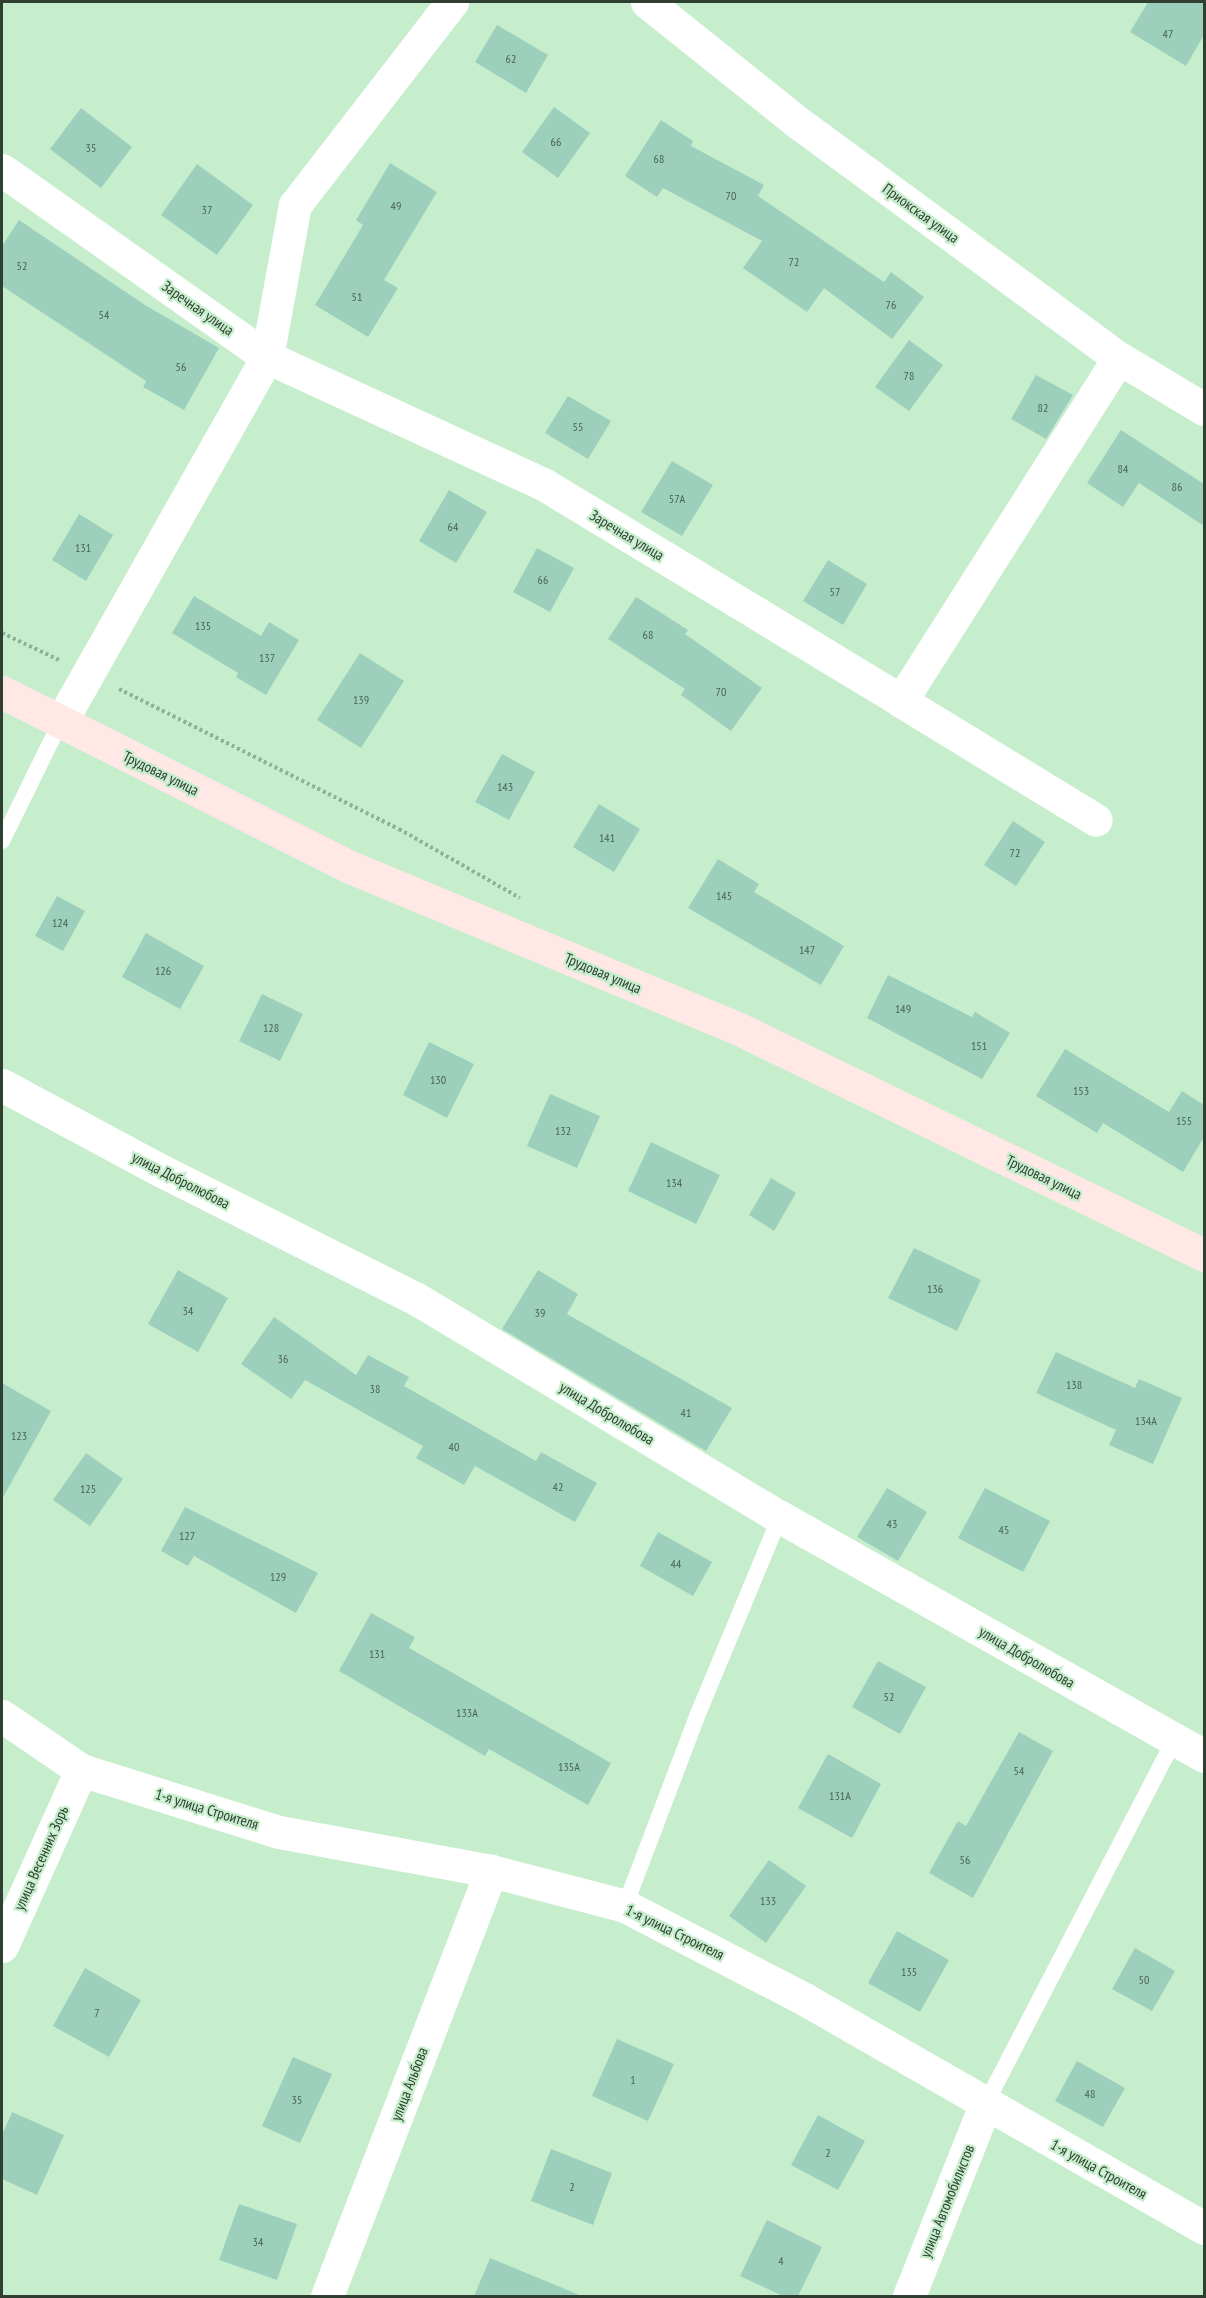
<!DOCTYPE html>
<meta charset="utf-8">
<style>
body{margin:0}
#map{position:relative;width:1206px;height:2298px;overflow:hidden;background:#c7eecc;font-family:"PT Sans Narrow",sans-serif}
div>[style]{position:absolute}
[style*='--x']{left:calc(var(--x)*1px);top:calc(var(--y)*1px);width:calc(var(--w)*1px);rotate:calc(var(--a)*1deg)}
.building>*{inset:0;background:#9cd0bc}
.path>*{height:4px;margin-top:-2px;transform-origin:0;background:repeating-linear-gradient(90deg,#91b096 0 3px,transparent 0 6px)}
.lane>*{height:16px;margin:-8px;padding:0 8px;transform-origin:8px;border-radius:8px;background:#fff}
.street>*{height:33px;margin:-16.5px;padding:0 16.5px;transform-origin:16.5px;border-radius:16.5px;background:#fff}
.secondary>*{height:33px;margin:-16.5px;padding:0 16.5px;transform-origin:16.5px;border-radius:16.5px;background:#ffe8e5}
span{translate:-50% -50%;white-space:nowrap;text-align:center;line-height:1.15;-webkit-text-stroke:4.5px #c7eecc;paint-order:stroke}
.number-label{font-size:12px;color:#4a6354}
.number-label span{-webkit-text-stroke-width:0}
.street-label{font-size:15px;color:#2f3f32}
.frame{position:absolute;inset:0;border:3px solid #2f3f32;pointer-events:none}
</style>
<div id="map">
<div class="building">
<i style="clip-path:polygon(1148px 2px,1204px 2px,1204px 35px,1186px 66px,1130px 32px)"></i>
<i style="clip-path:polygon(497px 25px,548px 55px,526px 93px,475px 62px)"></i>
<i style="clip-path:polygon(554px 107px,590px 133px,558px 178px,522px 152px)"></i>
<i style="clip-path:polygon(81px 108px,132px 147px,101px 188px,50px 149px)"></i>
<i style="clip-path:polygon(661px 120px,693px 141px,691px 146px,764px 185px,758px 196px,884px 282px,891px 272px,924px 297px,892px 339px,824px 288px,807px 312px,743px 268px,762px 241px,663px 188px,657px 197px,625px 176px)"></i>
<i style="clip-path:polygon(390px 163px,437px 192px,384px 280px,398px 288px,368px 337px,315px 305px,363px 225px,356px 220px)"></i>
<i style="clip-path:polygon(197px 164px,253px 205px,217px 255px,161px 215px)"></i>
<i style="clip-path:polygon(19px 220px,145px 305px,219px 348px,184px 410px,143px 387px,146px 381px,2px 286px,2px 246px)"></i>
<i style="clip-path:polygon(909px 340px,943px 365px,909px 411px,875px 387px)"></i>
<i style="clip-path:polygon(1036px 375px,1073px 395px,1046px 439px,1011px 419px)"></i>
<i style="clip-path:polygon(568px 396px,611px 421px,588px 459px,545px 433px)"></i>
<i style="clip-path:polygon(1121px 430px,1204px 484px,1204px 526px,1139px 483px,1123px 507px,1087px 483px)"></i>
<i style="clip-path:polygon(672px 461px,713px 485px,682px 536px,641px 512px)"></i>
<i style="clip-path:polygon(449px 490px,487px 512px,456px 563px,419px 541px)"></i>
<i style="clip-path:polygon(79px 514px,113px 535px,86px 581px,52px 560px)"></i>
<i style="clip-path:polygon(537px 548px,574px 568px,550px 612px,513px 592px)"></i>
<i style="clip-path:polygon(828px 560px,867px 584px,843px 625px,803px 601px)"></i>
<i style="clip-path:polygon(194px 596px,261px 636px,269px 622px,299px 640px,266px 695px,236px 677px,238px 673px,172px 633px)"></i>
<i style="clip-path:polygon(636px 597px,688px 630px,685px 634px,762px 688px,731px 731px,681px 695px,685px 689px,608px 639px)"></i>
<i style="clip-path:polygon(360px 653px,404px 681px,361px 748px,317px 720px)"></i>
<i style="clip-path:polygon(502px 754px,535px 772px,509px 820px,475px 802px)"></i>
<i style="clip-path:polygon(599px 804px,640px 829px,614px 872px,573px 847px)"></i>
<i style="clip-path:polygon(1013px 821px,1045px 842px,1016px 886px,984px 865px)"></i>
<i style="clip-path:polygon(718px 859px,759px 884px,754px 892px,844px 946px,821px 985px,688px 908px)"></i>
<i style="clip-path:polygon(57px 896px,85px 911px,63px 951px,35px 936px)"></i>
<i style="clip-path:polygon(146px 933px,204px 966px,180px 1009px,122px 977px)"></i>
<i style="clip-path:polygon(888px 975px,972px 1017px,975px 1012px,1010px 1033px,982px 1079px,867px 1018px)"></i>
<i style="clip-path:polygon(262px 994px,303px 1014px,280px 1061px,239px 1041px)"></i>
<i style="clip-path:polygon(429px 1042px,474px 1064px,447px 1118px,403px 1095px)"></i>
<i style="clip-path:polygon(1065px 1049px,1169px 1112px,1182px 1091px,1204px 1105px,1204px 1137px,1183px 1172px,1103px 1123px,1097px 1133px,1036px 1096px)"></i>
<i style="clip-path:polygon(550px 1094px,600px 1116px,577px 1168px,527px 1146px)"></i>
<i style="clip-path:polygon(651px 1142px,720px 1175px,696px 1224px,628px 1191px)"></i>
<i style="clip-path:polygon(771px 1178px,796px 1193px,774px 1231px,749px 1215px)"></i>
<i style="clip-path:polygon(914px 1248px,981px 1280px,957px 1331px,888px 1298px)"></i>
<i style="clip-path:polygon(178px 1270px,228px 1298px,198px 1352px,148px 1324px)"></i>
<i style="clip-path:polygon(538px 1270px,578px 1294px,567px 1314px,732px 1408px,706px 1451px,502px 1329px)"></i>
<i style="clip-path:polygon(274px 1317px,356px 1375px,368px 1355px,409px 1377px,404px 1386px,536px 1461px,541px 1452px,597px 1483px,575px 1522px,475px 1466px,464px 1485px,416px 1458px,423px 1446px,305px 1380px,291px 1399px,241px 1364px)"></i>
<i style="clip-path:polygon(1056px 1352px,1135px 1388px,1139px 1379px,1182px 1398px,1153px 1464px,1109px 1445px,1116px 1430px,1036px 1393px)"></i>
<i style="clip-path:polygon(2px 1383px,51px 1411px,2px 1499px)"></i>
<i style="clip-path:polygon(86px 1453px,123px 1479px,90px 1526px,53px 1500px)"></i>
<i style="clip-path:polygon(887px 1488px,927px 1512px,898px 1561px,857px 1537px)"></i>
<i style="clip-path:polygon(985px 1488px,1050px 1521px,1023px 1572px,958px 1538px)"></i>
<i style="clip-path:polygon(185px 1507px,318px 1573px,296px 1613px,194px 1556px,188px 1566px,161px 1551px)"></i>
<i style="clip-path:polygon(658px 1532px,712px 1562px,693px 1596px,640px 1566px)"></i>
<i style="clip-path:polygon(371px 1613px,415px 1637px,409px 1648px,611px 1763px,588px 1805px,489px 1749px,485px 1756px,339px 1671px)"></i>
<i style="clip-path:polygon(878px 1661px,926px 1687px,900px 1734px,852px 1707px)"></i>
<i style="clip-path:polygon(1019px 1732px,1053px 1751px,973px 1898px,929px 1873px,958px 1821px,966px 1826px)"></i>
<i style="clip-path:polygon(828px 1754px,881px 1784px,852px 1838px,798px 1808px)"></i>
<i style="clip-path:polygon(769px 1860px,806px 1886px,766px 1943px,729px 1916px)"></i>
<i style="clip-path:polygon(897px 1931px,949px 1960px,920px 2012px,868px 1983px)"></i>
<i style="clip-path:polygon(1135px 1948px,1175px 1971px,1152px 2011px,1112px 1989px)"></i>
<i style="clip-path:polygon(85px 1968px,141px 2000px,109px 2057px,53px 2026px)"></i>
<i style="clip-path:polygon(617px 2039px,674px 2064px,648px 2121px,592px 2096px)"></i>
<i style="clip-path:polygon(293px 2057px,332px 2074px,300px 2143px,262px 2126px)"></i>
<i style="clip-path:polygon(1077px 2061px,1125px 2088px,1103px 2127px,1055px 2101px)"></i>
<i style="clip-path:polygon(12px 2112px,64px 2135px,37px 2195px,2px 2179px,2px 2135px)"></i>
<i style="clip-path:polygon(818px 2115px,865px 2141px,838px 2190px,791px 2165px)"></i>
<i style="clip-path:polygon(551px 2149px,612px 2173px,593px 2225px,531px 2201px)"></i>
<i style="clip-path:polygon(239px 2204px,297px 2224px,277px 2280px,219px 2260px)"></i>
<i style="clip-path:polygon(767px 2220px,822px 2247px,798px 2296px,783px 2296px,740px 2276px)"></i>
<i style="clip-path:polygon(490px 2258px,582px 2296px,474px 2296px)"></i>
</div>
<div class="path">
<i style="--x:2;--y:633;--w:63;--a:25.3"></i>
<i style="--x:119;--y:689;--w:313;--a:26.6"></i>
<i style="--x:399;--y:829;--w:139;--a:29.7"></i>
</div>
<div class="lane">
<i style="--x:2;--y:841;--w:131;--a:-63.8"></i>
<i style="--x:625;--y:1906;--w:211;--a:-69.2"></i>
<i style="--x:700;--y:1709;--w:208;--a:-67.4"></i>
<i style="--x:985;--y:2105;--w:410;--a:-62.6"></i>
</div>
<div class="street">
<i style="--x:647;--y:2;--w:196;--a:38.6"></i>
<i style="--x:800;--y:124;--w:396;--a:36.3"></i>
<i style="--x:1119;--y:358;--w:99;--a:31"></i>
<i style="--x:2;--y:170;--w:324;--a:35.2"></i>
<i style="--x:267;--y:357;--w:306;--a:24.7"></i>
<i style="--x:545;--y:485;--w:416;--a:31.2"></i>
<i style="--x:901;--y:701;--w:406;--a:-57.6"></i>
<i style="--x:901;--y:701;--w:228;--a:31.4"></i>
<i style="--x:60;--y:723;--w:420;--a:-60.5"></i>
<i style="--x:267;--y:357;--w:155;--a:-79.6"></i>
<i style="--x:295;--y:205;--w:257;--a:-52.3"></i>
<i style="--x:2;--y:1085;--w:175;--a:28.3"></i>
<i style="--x:156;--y:1168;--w:290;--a:26.7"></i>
<i style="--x:415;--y:1298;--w:426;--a:31"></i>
<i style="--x:780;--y:1517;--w:487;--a:29.4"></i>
<i style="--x:2;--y:1716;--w:96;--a:34.4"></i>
<i style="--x:81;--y:1770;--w:207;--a:17.4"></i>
<i style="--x:279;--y:1832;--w:216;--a:10.4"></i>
<i style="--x:491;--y:1871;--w:138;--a:14.6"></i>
<i style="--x:625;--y:1906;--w:204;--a:27.4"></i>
<i style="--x:806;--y:2000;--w:459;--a:29.8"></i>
<i style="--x:2;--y:1946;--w:193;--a:-65.8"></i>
<i style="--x:327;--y:2296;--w:456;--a:-68.9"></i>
<i style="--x:909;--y:2296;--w:206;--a:-68.3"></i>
</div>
<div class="secondary">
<i style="--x:2;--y:692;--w:390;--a:26.7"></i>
<i style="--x:350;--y:867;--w:421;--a:22.6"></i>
<i style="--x:739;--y:1029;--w:517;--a:25.92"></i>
</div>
<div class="number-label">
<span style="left:1168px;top:34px">47</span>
<span style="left:511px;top:59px">62</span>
<span style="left:556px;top:142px">66</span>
<span style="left:91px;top:148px">35</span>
<span style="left:659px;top:159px">68</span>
<span style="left:731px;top:196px">70</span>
<span style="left:396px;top:206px">49</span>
<span style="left:207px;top:210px">37</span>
<span style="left:794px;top:262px">72</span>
<span style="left:22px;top:266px">52</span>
<span style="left:357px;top:297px">51</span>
<span style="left:891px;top:305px">76</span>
<span style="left:104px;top:315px">54</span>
<span style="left:181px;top:367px">56</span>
<span style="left:909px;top:376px">78</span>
<span style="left:1043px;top:408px">82</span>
<span style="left:578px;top:427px">55</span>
<span style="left:1123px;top:469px">84</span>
<span style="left:1177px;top:487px">86</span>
<span style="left:677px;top:499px">57А</span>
<span style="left:453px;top:527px">64</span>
<span style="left:83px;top:548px">131</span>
<span style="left:543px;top:580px">66</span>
<span style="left:835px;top:592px">57</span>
<span style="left:203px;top:626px">135</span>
<span style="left:648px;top:635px">68</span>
<span style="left:267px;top:658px">137</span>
<span style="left:721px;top:692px">70</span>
<span style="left:361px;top:700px">139</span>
<span style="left:505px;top:787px">143</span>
<span style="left:607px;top:838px">141</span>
<span style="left:1015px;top:853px">72</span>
<span style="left:724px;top:896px">145</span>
<span style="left:60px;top:923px">124</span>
<span style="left:807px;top:950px">147</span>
<span style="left:163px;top:971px">126</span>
<span style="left:903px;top:1009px">149</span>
<span style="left:271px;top:1028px">128</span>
<span style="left:979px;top:1046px">151</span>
<span style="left:438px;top:1080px">130</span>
<span style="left:1081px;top:1091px">153</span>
<span style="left:1184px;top:1121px">155</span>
<span style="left:563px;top:1131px">132</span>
<span style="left:674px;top:1183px">134</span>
<span style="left:935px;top:1289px">136</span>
<span style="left:188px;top:1311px">34</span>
<span style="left:540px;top:1313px">39</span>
<span style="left:283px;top:1359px">36</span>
<span style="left:1074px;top:1385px">138</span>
<span style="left:375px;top:1389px">38</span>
<span style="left:686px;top:1413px">41</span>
<span style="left:1146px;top:1421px">134А</span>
<span style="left:19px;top:1436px">123</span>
<span style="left:454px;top:1447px">40</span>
<span style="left:558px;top:1487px">42</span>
<span style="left:88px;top:1489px">125</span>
<span style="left:892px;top:1524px">43</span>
<span style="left:1004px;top:1530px">45</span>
<span style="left:187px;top:1536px">127</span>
<span style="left:676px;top:1564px">44</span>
<span style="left:278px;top:1577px">129</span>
<span style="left:377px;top:1654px">131</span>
<span style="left:889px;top:1697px">52</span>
<span style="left:467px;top:1713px">133А</span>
<span style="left:569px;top:1767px">135А</span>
<span style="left:1019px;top:1771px">54</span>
<span style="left:840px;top:1796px">131А</span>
<span style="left:965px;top:1860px">56</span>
<span style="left:768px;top:1901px">133</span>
<span style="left:909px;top:1972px">135</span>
<span style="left:1144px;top:1980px">50</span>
<span style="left:97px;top:2013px">7</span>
<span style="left:633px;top:2080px">1</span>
<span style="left:1090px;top:2094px">48</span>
<span style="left:297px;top:2100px">35</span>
<span style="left:828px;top:2153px">2</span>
<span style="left:572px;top:2187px">2</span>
<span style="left:258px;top:2242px">34</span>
<span style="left:781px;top:2261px">4</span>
</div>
<div class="street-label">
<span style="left:921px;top:213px;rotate:36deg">Приокская улица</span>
<span style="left:198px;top:308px;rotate:35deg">Заречная улица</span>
<span style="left:627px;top:535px;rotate:31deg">Заречная улица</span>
<span style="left:161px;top:773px;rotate:26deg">Трудовая улица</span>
<span style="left:603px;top:973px;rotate:23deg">Трудовая улица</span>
<span style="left:1044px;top:1177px;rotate:26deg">Трудовая улица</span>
<span style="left:181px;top:1180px;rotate:27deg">улица Добролюбова</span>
<span style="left:607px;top:1413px;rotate:31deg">улица Добролюбова</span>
<span style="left:1027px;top:1657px;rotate:30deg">улица Добролюбова</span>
<span style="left:207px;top:1809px;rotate:17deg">1-я улица Строителя</span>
<span style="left:41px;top:1858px;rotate:-66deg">улица Весенних Зорь</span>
<span style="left:675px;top:1932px;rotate:26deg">1-я улица Строителя</span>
<span style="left:409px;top:2084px;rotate:-69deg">улица Альбова</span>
<span style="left:1099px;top:2169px;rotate:29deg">1-я улица Строителя</span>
<span style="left:947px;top:2201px;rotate:-68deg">улица Автомобилистов</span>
</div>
<div class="frame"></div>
</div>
